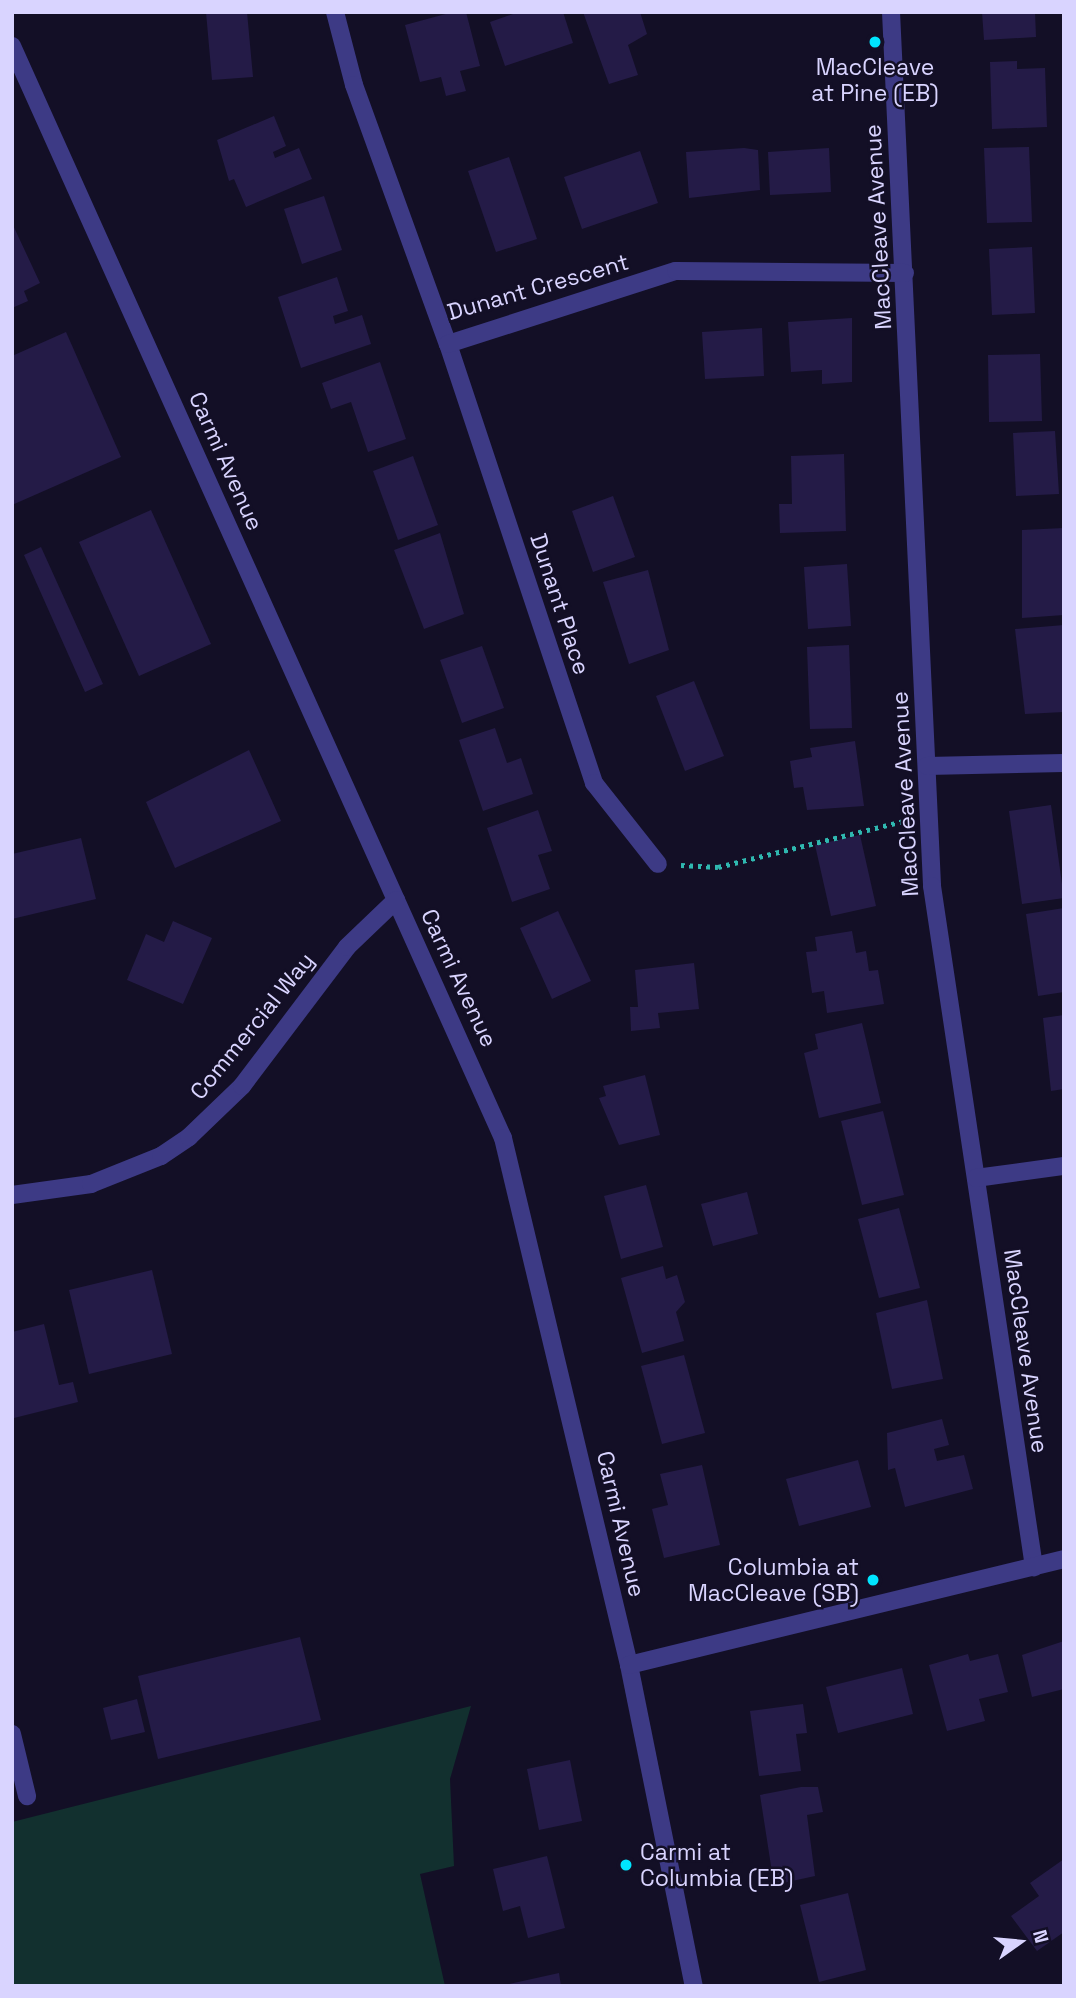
<!DOCTYPE html>
<style>
body{margin:0}
#map{position:relative;width:1076px;height:1998px;overflow:hidden;background:#130f26;font-family:"Space Grotesk",sans-serif}
div>[style]{position:absolute}
[style*='--x']{left:calc(var(--x)*1px);top:calc(var(--y)*1px);width:calc(var(--w)*1px);rotate:calc(var(--a)*1deg)}
.green>*{inset:0;background:#12302f}
.building>*{inset:0;background:#241b47}
.path>*{height:4.5px;margin-top:-2.25px;transform-origin:0;background:repeating-linear-gradient(90deg,#2fb8b0 0 3.5px,transparent 0 8.5px)}
.minor>*{height:18px;margin:-9px;padding:0 9px;transform-origin:9px;border-radius:9px;background:#3d3a85}
.dots>*{width:19px;height:19px;translate:-50% -50%;box-sizing:border-box;border:4px solid #130f26;border-radius:50%}
span{translate:-50% -50%;white-space:nowrap;text-align:center;line-height:1.15;-webkit-text-stroke:5px #130f26;paint-order:stroke}
.poi-label{font-size:23px;color:#d9d4ff}
.right{translate:-100% -50%;text-align:right}
.left{translate:0 -50%;text-align:left}
.street-label{font-size:23px;color:#d9d4ff}
.frame{position:absolute;inset:0;border:14px solid #d9d4ff;pointer-events:none}
.north{position:absolute;left:985px;top:1907px;width:70px;height:70px;-webkit-text-stroke:5px #130f26;paint-order:stroke;rotate:75deg;font-size:19px;font-weight:700;line-height:28px;text-align:center;color:#d9d4ff}
.north::after{content:'';display:block;margin:auto;width:24px;height:32px;background:#d9d4ff;clip-path:polygon(50% 0,100% 100%,50% 72%,0 100%)}
</style>
<div id="map">
<div class="green">
<i style="clip-path:polygon(471px 1706px,450px 1779px,454px 1866px,420px 1874px,445px 1986px,12px 1986px,12px 1822px)"></i>
</div>
<div class="building">
<i style="clip-path:polygon(206px 12px,247px 12px,253px 77px,212px 80px)"></i>
<i style="clip-path:polygon(453px 12px,466px 12px,480px 66px,460px 71px,466px 91px,446px 96px,441px 77px,420px 82px,405px 25px)"></i>
<i style="clip-path:polygon(519px 12px,563px 12px,573px 43px,505px 66px,490px 22px)"></i>
<i style="clip-path:polygon(583px 12px,640px 12px,647px 34px,628px 45px,638px 75px,609px 84px)"></i>
<i style="clip-path:polygon(982px 12px,1035px 12px,1036px 37px,984px 40px)"></i>
<i style="clip-path:polygon(1017px 61px,1017px 69px,1045px 68px,1047px 127px,992px 129px,990px 62px)"></i>
<i style="clip-path:polygon(274px 116px,286px 146px,273px 152px,275px 158px,299px 148px,312px 179px,246px 207px,234px 179px,229px 181px,217px 140px)"></i>
<i style="clip-path:polygon(1029px 147px,1032px 222px,987px 223px,984px 148px)"></i>
<i style="clip-path:polygon(744px 148px,758px 150px,760px 190px,689px 198px,686px 152px)"></i>
<i style="clip-path:polygon(829px 148px,831px 192px,770px 195px,768px 152px)"></i>
<i style="clip-path:polygon(640px 151px,658px 203px,582px 229px,564px 177px)"></i>
<i style="clip-path:polygon(509px 157px,537px 239px,496px 252px,468px 171px)"></i>
<i style="clip-path:polygon(324px 196px,342px 250px,302px 264px,284px 209px)"></i>
<i style="clip-path:polygon(12px 223px,40px 283px,24px 291px,28px 301px,12px 308px)"></i>
<i style="clip-path:polygon(1032px 247px,1035px 313px,992px 315px,989px 249px)"></i>
<i style="clip-path:polygon(337px 277px,348px 311px,333px 316px,335px 324px,362px 315px,371px 344px,301px 368px,278px 297px)"></i>
<i style="clip-path:polygon(852px 318px,852px 382px,822px 384px,822px 370px,791px 372px,788px 322px)"></i>
<i style="clip-path:polygon(762px 328px,764px 376px,705px 379px,702px 332px)"></i>
<i style="clip-path:polygon(66px 332px,121px 457px,12px 505px,12px 356px)"></i>
<i style="clip-path:polygon(1040px 354px,1042px 421px,989px 422px,988px 355px)"></i>
<i style="clip-path:polygon(380px 362px,406px 439px,368px 452px,351px 402px,331px 409px,322px 383px)"></i>
<i style="clip-path:polygon(1055px 431px,1059px 494px,1016px 496px,1013px 433px)"></i>
<i style="clip-path:polygon(844px 454px,846px 531px,780px 533px,779px 504px,792px 504px,791px 456px)"></i>
<i style="clip-path:polygon(413px 456px,438px 525px,398px 540px,373px 471px)"></i>
<i style="clip-path:polygon(613px 496px,635px 557px,593px 572px,572px 511px)"></i>
<i style="clip-path:polygon(151px 510px,211px 644px,139px 676px,79px 542px)"></i>
<i style="clip-path:polygon(1064px 528px,1064px 615px,1022px 618px,1022px 530px)"></i>
<i style="clip-path:polygon(440px 533px,464px 614px,424px 629px,394px 550px)"></i>
<i style="clip-path:polygon(41px 547px,103px 684px,85px 692px,24px 555px)"></i>
<i style="clip-path:polygon(847px 564px,851px 626px,808px 629px,804px 567px)"></i>
<i style="clip-path:polygon(648px 570px,669px 650px,629px 664px,603px 582px)"></i>
<i style="clip-path:polygon(1064px 625px,1064px 712px,1025px 714px,1015px 629px)"></i>
<i style="clip-path:polygon(849px 645px,852px 728px,810px 729px,807px 647px)"></i>
<i style="clip-path:polygon(482px 646px,504px 708px,462px 723px,440px 660px)"></i>
<i style="clip-path:polygon(694px 681px,724px 756px,685px 771px,656px 696px)"></i>
<i style="clip-path:polygon(495px 728px,507px 763px,521px 758px,533px 794px,483px 811px,459px 740px)"></i>
<i style="clip-path:polygon(855px 741px,864px 806px,807px 810px,803px 787px,794px 788px,790px 761px,812px 757px,810px 748px)"></i>
<i style="clip-path:polygon(249px 750px,281px 821px,175px 868px,146px 802px)"></i>
<i style="clip-path:polygon(1051px 805px,1064px 898px,1022px 904px,1009px 811px)"></i>
<i style="clip-path:polygon(538px 810px,552px 851px,538px 855px,550px 889px,512px 902px,487px 828px)"></i>
<i style="clip-path:polygon(860px 835px,876px 906px,831px 916px,815px 845px)"></i>
<i style="clip-path:polygon(81px 838px,96px 899px,12px 919px,12px 854px)"></i>
<i style="clip-path:polygon(1064px 908px,1064px 992px,1038px 996px,1026px 914px)"></i>
<i style="clip-path:polygon(558px 911px,591px 981px,552px 999px,520px 928px)"></i>
<i style="clip-path:polygon(173px 921px,212px 938px,183px 1004px,127px 980px,146px 934px,164px 942px)"></i>
<i style="clip-path:polygon(852px 931px,856px 953px,866px 951px,869px 971px,878px 970px,884px 1004px,827px 1013px,824px 991px,812px 993px,806px 952px,817px 951px,815px 937px)"></i>
<i style="clip-path:polygon(694px 963px,699px 1009px,658px 1013px,660px 1028px,631px 1031px,630px 1007px,638px 1007px,635px 970px)"></i>
<i style="clip-path:polygon(1064px 1015px,1064px 1089px,1051px 1091px,1043px 1018px)"></i>
<i style="clip-path:polygon(862px 1023px,881px 1103px,819px 1118px,804px 1053px,818px 1049px,815px 1034px)"></i>
<i style="clip-path:polygon(645px 1075px,660px 1135px,619px 1145px,599px 1098px,606px 1096px,603px 1086px)"></i>
<i style="clip-path:polygon(883px 1111px,904px 1195px,862px 1205px,841px 1121px)"></i>
<i style="clip-path:polygon(646px 1185px,663px 1247px,621px 1259px,604px 1196px)"></i>
<i style="clip-path:polygon(747px 1192px,758px 1234px,713px 1246px,701px 1204px)"></i>
<i style="clip-path:polygon(899px 1208px,920px 1288px,879px 1298px,858px 1219px)"></i>
<i style="clip-path:polygon(663px 1266px,666px 1279px,677px 1275px,685px 1302px,676px 1312px,684px 1341px,642px 1353px,621px 1278px)"></i>
<i style="clip-path:polygon(152px 1270px,172px 1354px,89px 1374px,69px 1290px)"></i>
<i style="clip-path:polygon(927px 1300px,943px 1379px,892px 1389px,876px 1313px)"></i>
<i style="clip-path:polygon(44px 1324px,59px 1385px,73px 1382px,78px 1402px,14px 1418px,12px 1332px)"></i>
<i style="clip-path:polygon(684px 1355px,705px 1433px,662px 1444px,641px 1366px)"></i>
<i style="clip-path:polygon(942px 1419px,949px 1445px,934px 1449px,937px 1461px,964px 1455px,973px 1489px,905px 1507px,895px 1468px,888px 1470px,887px 1433px)"></i>
<i style="clip-path:polygon(858px 1460px,871px 1507px,799px 1526px,786px 1479px)"></i>
<i style="clip-path:polygon(702px 1465px,720px 1545px,664px 1558px,652px 1509px,668px 1505px,660px 1474px)"></i>
<i style="clip-path:polygon(300px 1637px,321px 1720px,158px 1759px,138px 1676px)"></i>
<i style="clip-path:polygon(1064px 1641px,1064px 1689px,1032px 1697px,1022px 1655px)"></i>
<i style="clip-path:polygon(968px 1654px,970px 1661px,998px 1654px,1008px 1692px,979px 1699px,985px 1721px,947px 1731px,929px 1665px)"></i>
<i style="clip-path:polygon(902px 1668px,913px 1714px,838px 1733px,826px 1687px)"></i>
<i style="clip-path:polygon(137px 1699px,145px 1732px,111px 1740px,103px 1708px)"></i>
<i style="clip-path:polygon(803px 1704px,807px 1733px,796px 1734px,801px 1771px,759px 1776px,750px 1711px)"></i>
<i style="clip-path:polygon(570px 1760px,582px 1821px,539px 1830px,527px 1769px)"></i>
<i style="clip-path:polygon(801px 1787px,818px 1787px,823px 1812px,807px 1815px,815px 1876px,774px 1885px,760px 1795px)"></i>
<i style="clip-path:polygon(547px 1856px,565px 1928px,528px 1938px,520px 1906px,503px 1911px,493px 1869px)"></i>
<i style="clip-path:polygon(1064px 1859px,1064px 1932px,1037px 1951px,1011px 1916px,1039px 1896px,1030px 1883px)"></i>
<i style="clip-path:polygon(848px 1893px,866px 1970px,819px 1982px,800px 1905px)"></i>
<i style="clip-path:polygon(559px 1973px,561px 1986px,505px 1986px,505px 1985px)"></i>
</div>
<div class="path">
<i style="--x:681;--y:865;--w:37;--a:3"></i>
<i style="--x:718;--y:867;--w:196;--a:-13.9"></i>
</div>
<div class="minor">
<i style="--x:335;--y:12;--w:75;--a:75.4"></i>
<i style="--x:354;--y:85;--w:276;--a:70.1"></i>
<i style="--x:448;--y:344;--w:463;--a:71.6"></i>
<i style="--x:594;--y:783;--w:103;--a:51.7"></i>
<i style="--x:891;--y:12;--w:875;--a:87.31"></i>
<i style="--x:932;--y:886;--w:689;--a:81.48"></i>
<i style="--x:12;--y:46;--w:1197;--a:65.79"></i>
<i style="--x:503;--y:1138;--w:542;--a:76.55"></i>
<i style="--x:629;--y:1665;--w:328;--a:78.6"></i>
<i style="--x:448;--y:344;--w:239;--a:-17.8"></i>
<i style="--x:676;--y:271;--w:229;--a:0.5"></i>
<i style="--x:927;--y:766;--w:137;--a:-1.3"></i>
<i style="--x:976;--y:1178;--w:89;--a:-7.8"></i>
<i style="--x:12;--y:1195;--w:80;--a:-7.9"></i>
<i style="--x:91;--y:1184;--w:75;--a:-21.8"></i>
<i style="--x:161;--y:1156;--w:34;--a:-34"></i>
<i style="--x:189;--y:1137;--w:74;--a:-43.9"></i>
<i style="--x:242;--y:1086;--w:174;--a:-52.9"></i>
<i style="--x:347;--y:947;--w:68;--a:-43.8"></i>
<i style="--x:629;--y:1665;--w:448;--a:-13.7"></i>
<i style="--x:12;--y:1734;--w:64;--a:76.4"></i>
</div>
<div class="dots">
<i style="left:875px;top:42px;background:#00e5ff"></i>
<i style="left:873px;top:1580px;background:#00e5ff"></i>
<i style="left:626px;top:1865px;background:#00e5ff"></i>
</div>
<div class="poi-label">
<span style="left:875px;top:80px">MacCleave<br>at Pine (EB)</span>
<span class="right" style="left:859px;top:1580px">Columbia at<br>MacCleave (SB)</span>
<span class="left" style="left:640px;top:1865px">Carmi at<br>Columbia (EB)</span>
</div>
<div class="street-label">
<span style="left:878px;top:227px;rotate:-93deg">MacCleave Avenue</span>
<span style="left:538px;top:287px;rotate:-16deg">Dunant Crescent</span>
<span style="left:226px;top:461px;rotate:66deg">Carmi Avenue</span>
<span style="left:560px;top:604px;rotate:72deg">Dunant Place</span>
<span style="left:905px;top:794px;rotate:-93deg">MacCleave Avenue</span>
<span style="left:459px;top:978px;rotate:65deg">Carmi Avenue</span>
<span style="left:252px;top:1026px;rotate:-51deg">Commercial Way</span>
<span style="left:1026px;top:1351px;rotate:82deg">MacCleave Avenue</span>
<span style="left:621px;top:1524px;rotate:77deg">Carmi Avenue</span>
</div>
<div class="frame"></div>
<div class="north">N</div>
</div>
